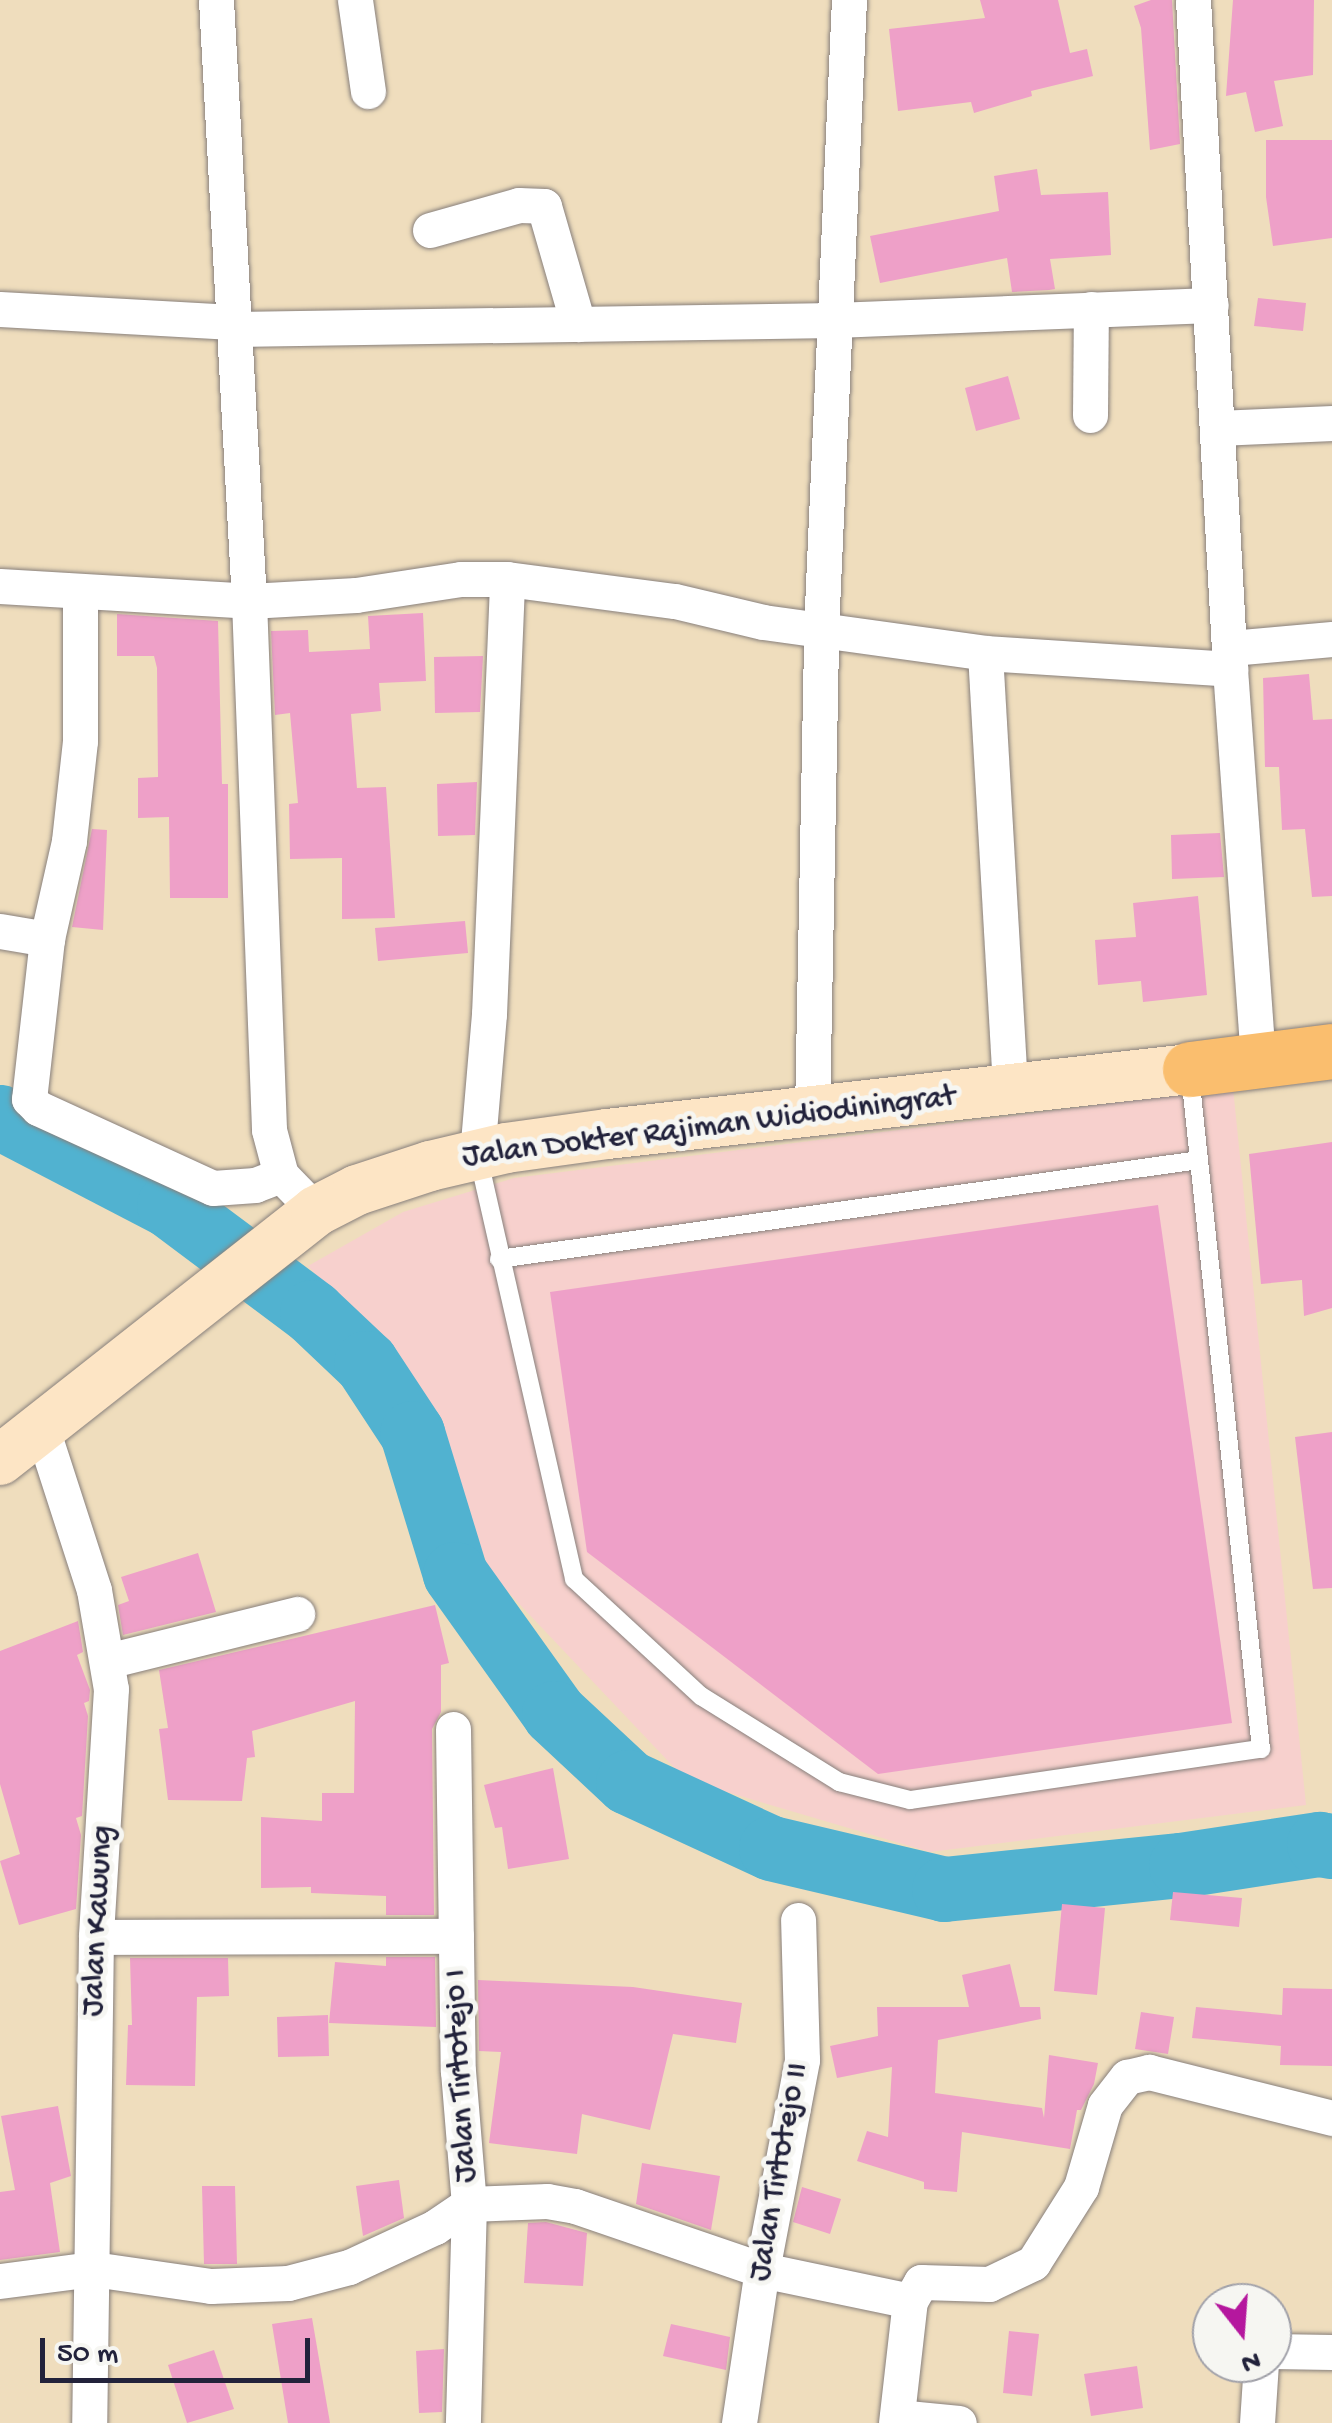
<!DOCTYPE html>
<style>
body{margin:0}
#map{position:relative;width:1332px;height:2423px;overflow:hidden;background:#efddbd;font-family:"Gochi Hand",sans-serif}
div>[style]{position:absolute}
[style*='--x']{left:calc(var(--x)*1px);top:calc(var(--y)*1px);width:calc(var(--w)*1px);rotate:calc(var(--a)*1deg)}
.built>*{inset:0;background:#f7d0cd}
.river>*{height:65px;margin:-32.5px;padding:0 32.5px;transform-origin:32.5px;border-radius:32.5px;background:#51b2d0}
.building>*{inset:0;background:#eea0c8}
.roads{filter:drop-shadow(0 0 2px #88807c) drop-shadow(0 0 2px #88807c)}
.lane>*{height:18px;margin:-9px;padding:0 9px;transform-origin:9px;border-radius:9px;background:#fff}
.street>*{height:35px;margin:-17.5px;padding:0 17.5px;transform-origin:17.5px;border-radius:17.5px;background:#fff}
.secondary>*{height:50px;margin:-25px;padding:0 25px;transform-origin:25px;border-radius:25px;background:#fde5c5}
.primary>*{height:55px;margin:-27.5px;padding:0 27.5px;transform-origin:27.5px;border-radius:27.5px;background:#fabe6e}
span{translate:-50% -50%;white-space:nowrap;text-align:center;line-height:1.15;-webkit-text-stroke:10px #f6f6f2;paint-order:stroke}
.street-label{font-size:32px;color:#22223b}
.north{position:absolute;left:1192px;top:2283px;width:100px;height:100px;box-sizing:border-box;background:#f6f6f2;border:2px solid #a1a1a9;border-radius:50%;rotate:163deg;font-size:28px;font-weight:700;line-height:40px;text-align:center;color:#22223b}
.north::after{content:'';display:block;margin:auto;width:35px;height:45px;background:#b5179e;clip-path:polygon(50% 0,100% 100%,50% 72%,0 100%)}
.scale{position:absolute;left:40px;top:2338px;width:270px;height:45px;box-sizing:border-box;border:5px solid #22223b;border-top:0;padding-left:12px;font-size:30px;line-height:35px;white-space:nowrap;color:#22223b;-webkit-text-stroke:8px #f6f6f2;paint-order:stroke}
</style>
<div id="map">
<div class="built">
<i style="clip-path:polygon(1233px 1088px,1306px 1805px,930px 1852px,686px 1780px,490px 1573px,428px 1398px,308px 1266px,403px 1212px,514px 1178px)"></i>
</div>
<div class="river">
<i style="--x:0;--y:1117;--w:191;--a:27.5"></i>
<i style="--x:169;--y:1205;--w:179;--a:36.8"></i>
<i style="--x:312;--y:1312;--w:74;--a:43.4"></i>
<i style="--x:366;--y:1363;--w:84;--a:56.7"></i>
<i style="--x:412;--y:1433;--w:147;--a:73"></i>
<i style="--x:455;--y:1574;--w:171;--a:54.5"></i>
<i style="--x:554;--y:1713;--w:101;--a:43"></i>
<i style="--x:628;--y:1782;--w:157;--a:24.8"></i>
<i style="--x:771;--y:1848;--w:178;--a:13.3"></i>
<i style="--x:944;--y:1889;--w:238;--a:-5.8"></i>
<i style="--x:1181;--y:1865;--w:140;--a:-8.7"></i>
<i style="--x:1319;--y:1844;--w:13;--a:9"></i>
</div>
<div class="building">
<i style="clip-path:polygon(980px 0,1058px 0,1070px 53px,1087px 49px,1093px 76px,1031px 91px,1032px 96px,974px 113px,971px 102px,898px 111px,889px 29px,985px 18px)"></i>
<i style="clip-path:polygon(1151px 0,1172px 0,1180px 144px,1150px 150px,1141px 28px,1134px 6px)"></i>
<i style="clip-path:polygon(1233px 0,1314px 0,1313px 75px,1274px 81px,1283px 126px,1255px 132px,1246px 92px,1226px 96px)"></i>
<i style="clip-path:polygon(1266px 140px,1332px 140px,1332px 238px,1273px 246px,1266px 197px)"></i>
<i style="clip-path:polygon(1037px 169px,1041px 195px,1108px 192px,1111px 255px,1050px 259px,1055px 289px,1049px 290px,1012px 292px,1007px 258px,880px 283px,870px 236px,999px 211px,994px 176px)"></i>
<i style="clip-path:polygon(1258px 298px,1306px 303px,1303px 331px,1254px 326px)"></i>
<i style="clip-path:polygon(1008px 376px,1020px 419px,976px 431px,965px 388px)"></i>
<i style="clip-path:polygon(423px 613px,426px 681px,379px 683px,381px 711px,351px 714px,357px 788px,386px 787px,395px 918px,342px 919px,342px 858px,290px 859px,289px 804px,298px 803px,290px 713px,275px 715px,271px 631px,308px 630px,309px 652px,370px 649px,368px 616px)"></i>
<i style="clip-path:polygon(117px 614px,218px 621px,222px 784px,228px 784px,228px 898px,170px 898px,169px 817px,138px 818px,138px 778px,158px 777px,157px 668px,154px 656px,117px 656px)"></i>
<i style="clip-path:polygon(483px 656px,480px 712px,435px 713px,434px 657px)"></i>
<i style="clip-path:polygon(1309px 674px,1313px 720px,1332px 719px,1332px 896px,1312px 897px,1305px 829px,1282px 830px,1279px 767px,1265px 767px,1263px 678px)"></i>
<i style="clip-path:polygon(477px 782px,475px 835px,438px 836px,437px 784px)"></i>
<i style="clip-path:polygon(92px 829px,107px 830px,103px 930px,72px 927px)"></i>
<i style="clip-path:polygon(1220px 833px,1224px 877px,1172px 879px,1171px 835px)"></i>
<i style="clip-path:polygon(1198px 896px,1207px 995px,1143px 1002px,1141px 981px,1098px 985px,1095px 940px,1136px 937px,1133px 903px)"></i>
<i style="clip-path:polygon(465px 921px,468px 953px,378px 961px,375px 928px)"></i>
<i style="clip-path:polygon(1332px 1142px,1332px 1308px,1304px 1316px,1302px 1280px,1261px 1284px,1249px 1154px)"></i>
<i style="clip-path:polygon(1158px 1205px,1232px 1723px,878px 1774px,587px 1552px,550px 1292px)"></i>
<i style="clip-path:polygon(1332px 1432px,1332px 1588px,1313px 1589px,1295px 1437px)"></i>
<i style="clip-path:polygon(198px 1553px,216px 1612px,123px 1635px,118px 1605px,129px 1601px,121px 1577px)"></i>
<i style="clip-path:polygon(435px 1605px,449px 1663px,441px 1665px,441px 1712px,432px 1729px,434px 1915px,386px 1915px,386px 1896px,311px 1893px,311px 1887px,261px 1888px,261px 1817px,322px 1821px,322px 1793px,354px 1793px,355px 1701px,252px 1731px,255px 1757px,247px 1758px,242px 1801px,168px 1800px,159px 1729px,168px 1728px,159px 1670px)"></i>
<i style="clip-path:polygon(78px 1621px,83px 1652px,77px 1655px,90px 1690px,89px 1701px,84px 1703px,88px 1716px,82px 1816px,76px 1818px,81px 1835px,76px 1909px,19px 1925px,0 1861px,20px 1854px,0 1784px,0 1651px)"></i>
<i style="clip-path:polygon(553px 1768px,569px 1859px,508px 1869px,502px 1827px,495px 1828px,484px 1785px)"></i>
<i style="clip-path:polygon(1173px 1892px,1242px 1898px,1239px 1927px,1170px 1920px)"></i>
<i style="clip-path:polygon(1062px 1904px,1105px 1908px,1097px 1995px,1054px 1991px)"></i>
<i style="clip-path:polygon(386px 1957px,435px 1957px,436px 2027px,329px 2023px,335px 1962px,386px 1966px)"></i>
<i style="clip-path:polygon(130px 1958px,228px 1958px,229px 1996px,197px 1997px,195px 2086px,126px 2085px,128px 2025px,132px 2025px)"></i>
<i style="clip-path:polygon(1010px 1964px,1020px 2007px,1040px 2007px,1041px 2019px,938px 2040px,935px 2093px,1042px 2108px,1044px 2118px,1049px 2055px,1098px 2063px,1094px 2084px,1081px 2110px,1077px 2110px,1070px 2149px,962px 2132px,957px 2192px,924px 2189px,924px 2182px,857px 2161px,867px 2131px,888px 2137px,892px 2067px,837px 2078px,830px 2046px,878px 2036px,877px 2007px,969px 2007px,962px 1975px)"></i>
<i style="clip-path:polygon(478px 1980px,633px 1987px,742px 2003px,736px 2043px,673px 2034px,650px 2130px,582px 2114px,577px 2154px,489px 2143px,501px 2052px,479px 2051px)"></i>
<i style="clip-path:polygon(1283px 1988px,1332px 1989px,1332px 2066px,1280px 2065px,1281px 2046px,1192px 2038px,1196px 2007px,1282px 2015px)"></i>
<i style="clip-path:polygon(1141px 2012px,1174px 2017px,1168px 2054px,1135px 2049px)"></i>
<i style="clip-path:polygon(328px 2015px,329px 2056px,278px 2057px,277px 2017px)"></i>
<i style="clip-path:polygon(58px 2106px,71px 2176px,50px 2183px,60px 2252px,0 2260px,0 2192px,15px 2190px,1px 2116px)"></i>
<i style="clip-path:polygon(642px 2163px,720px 2176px,711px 2230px,636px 2204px)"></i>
<i style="clip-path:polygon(399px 2180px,404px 2218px,363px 2236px,356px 2186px)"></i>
<i style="clip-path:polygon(202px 2186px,235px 2186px,237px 2264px,204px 2264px)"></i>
<i style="clip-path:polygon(802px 2187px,841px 2199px,830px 2234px,793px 2222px)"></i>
<i style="clip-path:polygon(546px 2222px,587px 2233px,583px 2286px,524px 2283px,528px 2223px)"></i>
<i style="clip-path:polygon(312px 2318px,330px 2423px,288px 2423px,272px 2324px)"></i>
<i style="clip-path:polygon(671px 2324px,730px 2337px,726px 2370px,663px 2356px)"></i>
<i style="clip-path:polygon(1009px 2331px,1039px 2334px,1032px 2396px,1003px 2393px)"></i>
<i style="clip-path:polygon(444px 2349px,442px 2412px,419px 2413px,416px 2351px)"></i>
<i style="clip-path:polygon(214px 2350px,234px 2409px,187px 2423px,168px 2365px)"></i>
<i style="clip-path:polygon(1137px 2366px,1143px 2408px,1091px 2416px,1084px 2374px)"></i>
</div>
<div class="roads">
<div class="lane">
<i style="--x:478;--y:1156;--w:434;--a:77.2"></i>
<i style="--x:574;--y:1579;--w:173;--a:42.7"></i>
<i style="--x:701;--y:1696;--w:163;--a:31.9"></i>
<i style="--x:839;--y:1782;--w:73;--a:14.2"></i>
<i style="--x:910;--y:1800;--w:355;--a:-8.3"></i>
<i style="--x:1261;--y:1749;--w:678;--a:-96.01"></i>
<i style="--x:499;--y:1259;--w:707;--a:-8.05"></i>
</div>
<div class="street">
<i style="--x:216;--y:0;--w:602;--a:86.86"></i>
<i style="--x:249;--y:601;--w:529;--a:87.83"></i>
<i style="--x:269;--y:1130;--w:47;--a:75.1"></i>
<i style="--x:281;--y:1175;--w:50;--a:45.8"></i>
<i style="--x:355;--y:0;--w:92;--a:81.9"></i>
<i style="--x:1193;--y:0;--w:670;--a:86.83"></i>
<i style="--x:1230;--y:669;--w:392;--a:85.9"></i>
<i style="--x:430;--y:230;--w:92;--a:-15.7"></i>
<i style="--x:519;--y:205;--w:25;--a:2"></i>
<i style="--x:544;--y:206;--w:123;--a:73.9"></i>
<i style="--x:0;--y:309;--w:233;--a:3.2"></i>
<i style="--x:234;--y:329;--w:601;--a:-0.86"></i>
<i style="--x:835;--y:320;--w:376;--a:-2.3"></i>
<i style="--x:1090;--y:415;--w:106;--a:-89.5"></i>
<i style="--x:1218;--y:428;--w:114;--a:-2.5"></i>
<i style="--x:0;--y:586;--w:249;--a:3.4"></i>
<i style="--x:249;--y:601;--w:107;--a:-3.2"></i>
<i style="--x:356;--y:595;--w:106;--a:-8.7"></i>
<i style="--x:461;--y:579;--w:46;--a:0"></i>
<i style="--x:507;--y:579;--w:169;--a:7.5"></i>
<i style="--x:675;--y:601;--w:90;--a:13.4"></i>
<i style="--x:763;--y:622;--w:224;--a:7.9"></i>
<i style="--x:985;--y:653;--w:246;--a:3.7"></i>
<i style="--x:80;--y:592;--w:149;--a:90"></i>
<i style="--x:80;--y:741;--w:101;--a:96.3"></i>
<i style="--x:69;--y:841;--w:100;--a:102.7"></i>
<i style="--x:47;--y:939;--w:161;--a:96.4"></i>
<i style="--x:29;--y:1099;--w:13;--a:45"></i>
<i style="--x:38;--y:1108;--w:192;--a:24.6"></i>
<i style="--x:213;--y:1188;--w:42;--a:-4.1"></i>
<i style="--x:255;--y:1185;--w:28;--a:-21"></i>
<i style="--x:1231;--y:648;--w:101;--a:-5.1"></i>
<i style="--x:985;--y:653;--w:437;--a:86.7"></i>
<i style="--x:0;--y:931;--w:48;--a:9.7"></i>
<i style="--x:812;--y:1112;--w:482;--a:-88.9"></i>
<i style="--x:821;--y:630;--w:631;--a:-87.46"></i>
<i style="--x:477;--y:1154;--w:141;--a:-85.1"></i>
<i style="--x:489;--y:1014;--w:435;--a:-87.6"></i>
<i style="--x:42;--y:1429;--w:169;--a:72.1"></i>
<i style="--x:94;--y:1590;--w:100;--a:80.3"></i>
<i style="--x:111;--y:1689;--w:248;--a:93.5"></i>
<i style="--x:96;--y:1937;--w:486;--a:90.8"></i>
<i style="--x:107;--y:1661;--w:196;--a:-13.9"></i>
<i style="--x:453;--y:1729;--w:342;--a:89.2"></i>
<i style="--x:458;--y:2071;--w:133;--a:85.3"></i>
<i style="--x:469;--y:2204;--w:219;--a:91.6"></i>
<i style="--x:96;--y:1937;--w:360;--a:-0.2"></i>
<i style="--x:469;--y:2204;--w:78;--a:-2.2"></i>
<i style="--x:547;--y:2201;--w:28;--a:10"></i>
<i style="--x:575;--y:2206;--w:198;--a:18.9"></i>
<i style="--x:762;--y:2270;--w:151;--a:11.8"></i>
<i style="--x:910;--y:2301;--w:22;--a:-60"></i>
<i style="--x:921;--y:2282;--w:68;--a:1.7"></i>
<i style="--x:989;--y:2284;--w:49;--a:-25.5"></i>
<i style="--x:1033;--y:2263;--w:90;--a:-57.7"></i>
<i style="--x:1081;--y:2187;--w:85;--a:-73.7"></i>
<i style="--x:1105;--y:2105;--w:36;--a:-52"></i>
<i style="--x:1127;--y:2077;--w:23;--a:-13"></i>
<i style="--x:1149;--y:2072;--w:189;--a:14.1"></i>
<i style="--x:0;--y:2281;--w:94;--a:-7.4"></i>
<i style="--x:93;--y:2269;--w:119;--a:8.2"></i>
<i style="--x:211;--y:2286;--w:77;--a:-2.2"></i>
<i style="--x:288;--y:2283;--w:63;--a:-14.7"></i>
<i style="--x:349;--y:2267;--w:95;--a:-24.9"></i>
<i style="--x:435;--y:2227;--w:41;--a:-34.1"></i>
<i style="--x:1272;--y:2351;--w:60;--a:1"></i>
<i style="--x:897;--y:2417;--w:62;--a:5.5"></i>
<i style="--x:739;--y:2423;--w:155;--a:-81.5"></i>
<i style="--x:762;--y:2270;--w:214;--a:-79.2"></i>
<i style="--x:802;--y:2060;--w:140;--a:-91.6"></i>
<i style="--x:896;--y:2423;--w:123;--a:-83.5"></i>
<i style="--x:1257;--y:2423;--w:60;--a:-86.2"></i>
</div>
<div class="secondary">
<i style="--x:0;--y:1460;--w:402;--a:-38.2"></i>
<i style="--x:316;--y:1211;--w:46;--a:-27.1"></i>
<i style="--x:357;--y:1190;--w:77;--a:-18.2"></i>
<i style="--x:430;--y:1166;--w:78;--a:-13.3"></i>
<i style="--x:506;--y:1148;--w:102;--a:-7.9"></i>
<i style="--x:607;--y:1134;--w:587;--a:-6.36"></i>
</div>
<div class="primary">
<i style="--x:1190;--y:1069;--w:143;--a:-7.2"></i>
</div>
</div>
<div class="street-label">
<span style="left:709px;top:1128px;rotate:-7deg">Jalan Dokter Rajiman Widiodiningrat</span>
<span style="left:99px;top:1921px;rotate:-87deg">Jalan Kawung</span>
<span style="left:462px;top:2076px;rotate:-93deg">Jalan Tirtotejo I</span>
<span style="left:780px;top:2172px;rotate:-80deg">Jalan Tirtotejo II</span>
</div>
<div class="north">N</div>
<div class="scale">50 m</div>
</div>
